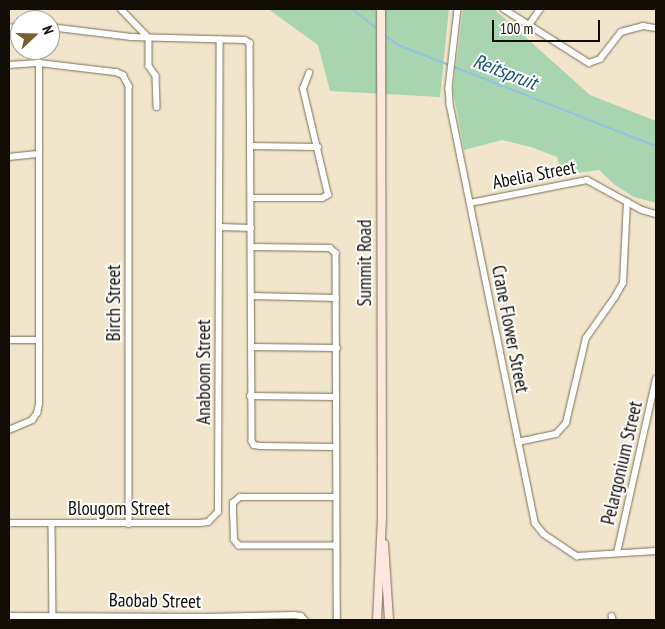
<!DOCTYPE html>
<style>
body{margin:0}
#map{position:relative;width:665px;height:629px;overflow:hidden;background:#f1e6cc;font-family:"PT Sans Narrow",sans-serif}
div>[style]{position:absolute}
[style*='--x']{left:calc(var(--x)*1px);top:calc(var(--y)*1px);width:calc(var(--w)*1px);rotate:calc(var(--a)*1deg)}
.green>*{inset:0;background:#a9d4b0}
.stream>*{height:2px;margin:-1px;padding:0 1px;transform-origin:1px;border-radius:1px;background:#8ec3e1}
.roads{filter:drop-shadow(0 0 1px #786f57) drop-shadow(0 0 1px #786f57)}
.street>*{height:5.5px;margin:-2.75px;padding:0 2.75px;transform-origin:2.75px;border-radius:2.75px;background:#fff}
.secondary>*{height:8px;margin:-4px;padding:0 4px;transform-origin:4px;border-radius:4px;background:#fce8de}
span{translate:-50% -50%;white-space:nowrap;text-align:center;line-height:1.15;-webkit-text-stroke:4px #fff;paint-order:stroke}
.street-label{font-size:19px;color:#110d05}
.water-label{font-size:20px;color:#165674;font-style:italic}
.frame{position:absolute;inset:0;border:10px solid #110d05;pointer-events:none}
.north{position:absolute;left:10px;top:10px;width:50px;height:50px;box-sizing:border-box;background:#fff;border:1px solid #a09e9b;border-radius:50%;rotate:69deg;font-size:14px;font-weight:700;line-height:20px;text-align:center;color:#110d05}
.north::after{content:'';display:block;margin:auto;width:18px;height:22px;background:#7a5f31;clip-path:polygon(50% 0,100% 100%,50% 72%,0 100%)}
.scale{position:absolute;left:492px;top:20px;width:108px;height:22px;box-sizing:border-box;border:2px solid #110d05;border-top:0;padding-left:6px;font-size:15px;line-height:18px;white-space:nowrap;color:#110d05;-webkit-text-stroke:4px #fff;paint-order:stroke}
</style>
<div id="map">
<div class="green">
<i style="clip-path:polygon(268px 9px,449px 9px,440px 97px,330px 91px,318px 45px)"></i>
<i style="clip-path:polygon(463px 9px,494px 9px,590px 95px,656px 121px,656px 203px,634px 197px,615px 185px,599px 170px,562px 175px,557px 157px,531px 147px,502px 140px,464px 150px,453px 91px)"></i>
</div>
<div class="stream">
<i style="--x:352;--y:9;--w:33;--a:38"></i>
<i style="--x:383;--y:34;--w:19;--a:36"></i>
<i style="--x:398;--y:45;--w:277;--a:21.4"></i>
</div>
<div class="roads">
<div class="street">
<i style="--x:121;--y:9;--w:40;--a:46"></i>
<i style="--x:149;--y:38;--w:28;--a:90"></i>
<i style="--x:149;--y:66;--w:12;--a:55"></i>
<i style="--x:156;--y:76;--w:31;--a:88"></i>
<i style="--x:458;--y:9;--w:80;--a:96.5"></i>
<i style="--x:449;--y:88;--w:16;--a:86"></i>
<i style="--x:450;--y:104;--w:428;--a:78.5"></i>
<i style="--x:535;--y:523;--w:14;--a:51"></i>
<i style="--x:544;--y:534;--w:40;--a:34"></i>
<i style="--x:577;--y:556;--w:79;--a:-3.6"></i>
<i style="--x:504;--y:9;--w:101;--a:32.4"></i>
<i style="--x:589;--y:63;--w:12;--a:-20"></i>
<i style="--x:600;--y:59;--w:34;--a:-52"></i>
<i style="--x:621;--y:32;--w:23;--a:-15"></i>
<i style="--x:643;--y:26;--w:13;--a:9"></i>
<i style="--x:529;--y:25;--w:19;--a:-55"></i>
<i style="--x:50;--y:27;--w:82;--a:7"></i>
<i style="--x:131;--y:37;--w:114;--a:1.5"></i>
<i style="--x:245;--y:40;--w:6;--a:31"></i>
<i style="--x:250;--y:43;--w:398;--a:89.7"></i>
<i style="--x:252;--y:441;--w:4;--a:63"></i>
<i style="--x:254;--y:445;--w:6;--a:9"></i>
<i style="--x:260;--y:446;--w:76;--a:0.8"></i>
<i style="--x:9;--y:28;--w:11;--a:-10"></i>
<i style="--x:9;--y:65;--w:30;--a:-4"></i>
<i style="--x:39;--y:63;--w:78;--a:6.7"></i>
<i style="--x:116;--y:72;--w:8;--a:23"></i>
<i style="--x:123;--y:75;--w:13;--a:61"></i>
<i style="--x:129;--y:86;--w:438;--a:90"></i>
<i style="--x:251;--y:146;--w:67;--a:0.9"></i>
<i style="--x:9;--y:157;--w:30;--a:-6"></i>
<i style="--x:251;--y:198;--w:71;--a:0"></i>
<i style="--x:322;--y:198;--w:7;--a:-27"></i>
<i style="--x:328;--y:195;--w:109;--a:-103.3"></i>
<i style="--x:303;--y:89;--w:17;--a:-69"></i>
<i style="--x:470;--y:203;--w:119;--a:-11.1"></i>
<i style="--x:587;--y:180;--w:63;--a:28.6"></i>
<i style="--x:642;--y:210;--w:15;--a:16"></i>
<i style="--x:220;--y:227;--w:31;--a:2"></i>
<i style="--x:251;--y:247;--w:79;--a:0.7"></i>
<i style="--x:330;--y:248;--w:8;--a:40"></i>
<i style="--x:336;--y:253;--w:367;--a:89.8"></i>
<i style="--x:251;--y:296;--w:85;--a:1.3"></i>
<i style="--x:9;--y:340;--w:29;--a:0"></i>
<i style="--x:251;--y:347;--w:86;--a:0.7"></i>
<i style="--x:250;--y:396;--w:86;--a:0.7"></i>
<i style="--x:9;--y:430;--w:25;--a:-23"></i>
<i style="--x:32;--y:420;--w:9;--a:-54"></i>
<i style="--x:37;--y:413;--w:9;--a:-77"></i>
<i style="--x:39;--y:404;--w:341;--a:-90"></i>
<i style="--x:518;--y:442;--w:39;--a:-12"></i>
<i style="--x:556;--y:434;--w:15;--a:-48"></i>
<i style="--x:566;--y:423;--w:87;--a:-76.8"></i>
<i style="--x:586;--y:338;--w:50;--a:-54.7"></i>
<i style="--x:615;--y:297;--w:16;--a:-60"></i>
<i style="--x:623;--y:283;--w:81;--a:-87.2"></i>
<i style="--x:9;--y:523;--w:191;--a:0"></i>
<i style="--x:200;--y:523;--w:8;--a:-7"></i>
<i style="--x:208;--y:522;--w:14;--a:-45"></i>
<i style="--x:218;--y:512;--w:472;--a:-89.8"></i>
<i style="--x:52;--y:524;--w:92;--a:89.4"></i>
<i style="--x:336;--y:546;--w:97;--a:180"></i>
<i style="--x:239;--y:546;--w:8;--a:-130"></i>
<i style="--x:234;--y:540;--w:26;--a:-92"></i>
<i style="--x:233;--y:514;--w:11;--a:-90"></i>
<i style="--x:233;--y:503;--w:9;--a:-41"></i>
<i style="--x:240;--y:497;--w:96;--a:0"></i>
<i style="--x:617;--y:553;--w:178;--a:-77.4"></i>
<i style="--x:9;--y:616;--w:198;--a:0.3"></i>
<i style="--x:207;--y:617;--w:87;--a:-1.3"></i>
<i style="--x:294;--y:615;--w:7;--a:8"></i>
<i style="--x:301;--y:616;--w:6;--a:45"></i>
<i style="--x:612;--y:616;--w:4;--a:76"></i>
</div>
<div class="secondary">
<i style="--x:384;--y:544;--w:76;--a:86.2"></i>
<i style="--x:377;--y:620;--w:103;--a:-87.2"></i>
<i style="--x:382;--y:517;--w:508;--a:-90.11"></i>
</div>
</div>
<div class="street-label">
<span style="left:534px;top:175px;rotate:-11deg">Abelia Street</span>
<span style="left:365px;top:263px;rotate:-90deg">Summit Road</span>
<span style="left:114px;top:303px;rotate:-90deg">Birch Street</span>
<span style="left:510px;top:329px;rotate:79deg">Crane Flower Street</span>
<span style="left:204px;top:372px;rotate:-90deg">Anaboom Street</span>
<span style="left:622px;top:463px;rotate:-77deg">Pelargonium Street</span>
<span style="left:119px;top:509px">Blougom Street</span>
<span style="left:155px;top:601px;rotate:1deg">Baobab Street</span>
</div>
<div class="water-label">
<span style="left:505px;top:72px;rotate:21deg">Reitspruit</span>
</div>
<div class="frame"></div>
<div class="north">N</div>
<div class="scale">100 m</div>
</div>
